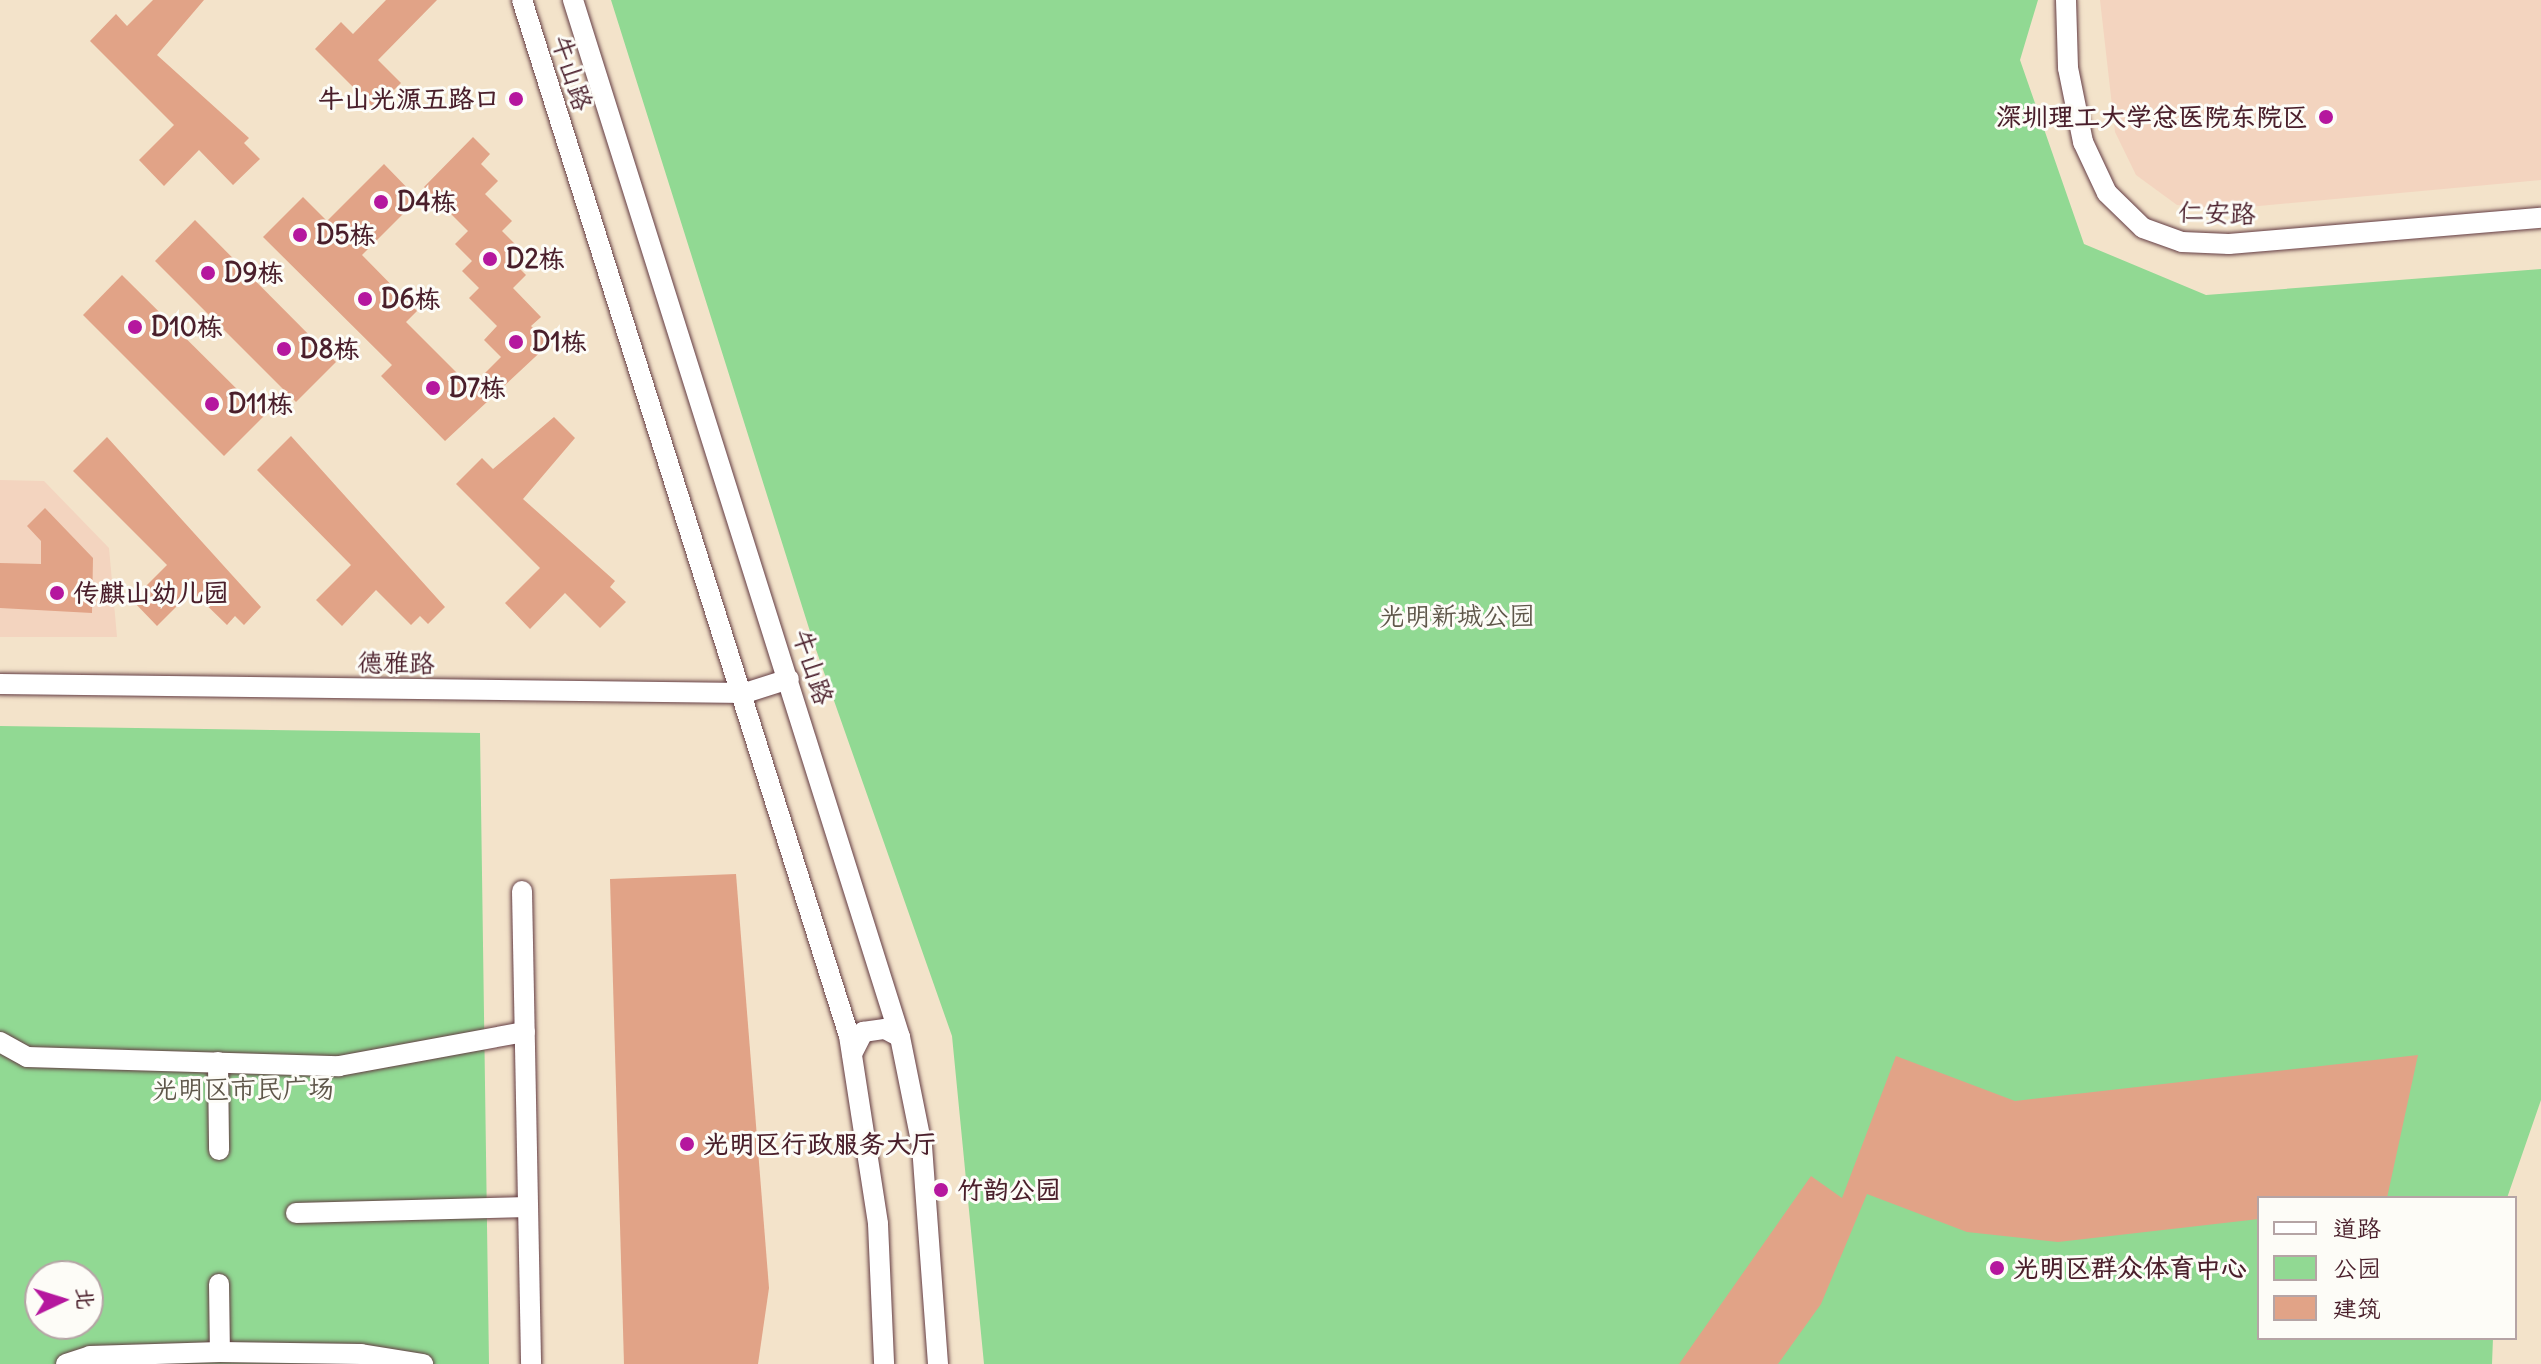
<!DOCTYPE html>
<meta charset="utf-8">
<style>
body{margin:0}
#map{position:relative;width:2541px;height:1364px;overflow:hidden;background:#f3e3ca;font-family:Delius,"LXGW WenKai TC",sans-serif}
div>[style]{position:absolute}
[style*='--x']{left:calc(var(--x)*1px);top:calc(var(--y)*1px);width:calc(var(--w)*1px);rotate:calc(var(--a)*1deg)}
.built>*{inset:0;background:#f3d4bf}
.green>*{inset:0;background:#91d993}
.building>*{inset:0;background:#e1a387}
.roads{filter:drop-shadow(0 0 2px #633c43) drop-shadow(0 0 2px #633c43)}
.minor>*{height:20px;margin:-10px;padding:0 10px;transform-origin:10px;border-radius:10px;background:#fff}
.dots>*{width:22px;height:22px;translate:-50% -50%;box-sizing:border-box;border:4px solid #fdfcf7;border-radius:50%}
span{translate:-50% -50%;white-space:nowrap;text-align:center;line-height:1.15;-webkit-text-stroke:6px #fdfcf7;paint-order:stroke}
.street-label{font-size:26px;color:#4a1f2b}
.poi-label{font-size:26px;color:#4a1f2b;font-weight:700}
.right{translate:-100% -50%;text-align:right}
.left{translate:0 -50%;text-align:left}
.park-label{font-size:26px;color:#5f574a}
.legend{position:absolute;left:2257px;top:1196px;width:260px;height:144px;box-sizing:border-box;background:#fdfcf7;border:2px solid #b5a4a5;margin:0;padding:10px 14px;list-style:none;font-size:24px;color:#4a1f2b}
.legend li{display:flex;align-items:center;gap:16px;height:40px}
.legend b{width:40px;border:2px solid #b5a4a5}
.north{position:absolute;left:24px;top:1260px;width:80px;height:80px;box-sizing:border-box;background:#fdfcf7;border:2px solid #b5a4a5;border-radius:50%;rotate:86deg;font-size:22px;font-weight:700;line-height:32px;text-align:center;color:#4a1f2b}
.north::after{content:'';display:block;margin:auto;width:28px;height:36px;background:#b5179e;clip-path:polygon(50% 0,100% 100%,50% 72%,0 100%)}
</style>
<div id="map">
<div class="built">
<i style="clip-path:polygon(2100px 0,2541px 0,2541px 180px,2227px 209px,2177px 205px,2136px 175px,2115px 132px)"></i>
<i style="clip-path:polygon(0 480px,44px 481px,109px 548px,117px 637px,0 637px)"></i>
</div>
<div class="green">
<i style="clip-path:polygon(611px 0,2038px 0,2020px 60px,2084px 244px,2206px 295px,2541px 269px,2541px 1100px,2507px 1198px,2259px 1198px,2259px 1338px,2493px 1338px,2492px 1364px,984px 1364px,952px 1036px,813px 641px)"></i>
<i style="clip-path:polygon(evenodd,0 726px,480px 733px,489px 1364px,0 1364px,0 726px,40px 1276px,88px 1276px,88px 1324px,40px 1324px,40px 1276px)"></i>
</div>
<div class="building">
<i style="clip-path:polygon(153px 0,204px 0,157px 55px,249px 138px,244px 143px,260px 159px,233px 185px,199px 150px,164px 186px,139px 160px,174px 125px,90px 41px,116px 14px,127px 26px)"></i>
<i style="clip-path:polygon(386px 0,437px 0,378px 60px,401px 83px,375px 109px,315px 49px,341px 22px,353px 34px)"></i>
<i style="clip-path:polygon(473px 137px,490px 154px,481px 164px,498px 181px,485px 194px,512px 221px,502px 231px,519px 248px,509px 258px,526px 275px,513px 288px,541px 317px,531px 326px,549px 344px,445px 441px,381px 376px,392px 365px,263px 237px,303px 197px,327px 221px,384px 164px,418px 199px,362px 255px,417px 311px,406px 322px,471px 387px,501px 357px,484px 340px,497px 326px,469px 298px,479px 288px,462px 271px,472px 261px,455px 244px,468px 231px,424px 187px)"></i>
<i style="clip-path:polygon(195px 220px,336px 362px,296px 402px,155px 261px)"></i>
<i style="clip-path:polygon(122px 275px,264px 416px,224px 456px,83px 315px)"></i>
<i style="clip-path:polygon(554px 417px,575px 438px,523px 499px,615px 581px,610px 587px,626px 602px,600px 628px,565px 593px,530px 629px,505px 603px,540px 568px,456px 484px,482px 458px,493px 469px)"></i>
<i style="clip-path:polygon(291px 436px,445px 607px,428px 624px,420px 616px,411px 625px,376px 590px,342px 626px,316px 600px,351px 565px,257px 470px)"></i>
<i style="clip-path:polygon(107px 437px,261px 607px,244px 625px,235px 616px,227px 625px,192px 591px,157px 626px,132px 600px,167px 565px,73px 471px)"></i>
<i style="clip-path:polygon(45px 508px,93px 558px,92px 613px,0 608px,0 563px,41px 564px,41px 541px,27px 526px)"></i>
<i style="clip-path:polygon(736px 874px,769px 1288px,758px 1364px,624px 1364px,610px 879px)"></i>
<i style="clip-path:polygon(2418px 1055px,2387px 1198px,2259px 1198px,2259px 1219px,2058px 1242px,1967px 1232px,1867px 1194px,1821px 1304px,1778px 1364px,1679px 1364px,1811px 1176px,1842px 1198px,1896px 1056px,2015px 1101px)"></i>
</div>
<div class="roads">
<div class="minor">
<i style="--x:522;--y:0;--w:1086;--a:72.48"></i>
<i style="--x:849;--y:1036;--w:190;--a:81.2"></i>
<i style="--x:878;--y:1224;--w:140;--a:87.5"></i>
<i style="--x:573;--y:0;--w:1087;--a:72.5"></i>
<i style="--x:900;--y:1037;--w:111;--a:78.6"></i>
<i style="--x:922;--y:1146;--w:219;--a:85.8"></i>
<i style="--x:2066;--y:0;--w:68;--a:88.3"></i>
<i style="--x:2068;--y:68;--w:76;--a:78.5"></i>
<i style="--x:2083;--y:142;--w:56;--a:64.8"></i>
<i style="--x:2107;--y:193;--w:50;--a:44.2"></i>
<i style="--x:2143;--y:228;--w:41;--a:19.7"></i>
<i style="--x:2182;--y:242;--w:47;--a:2.4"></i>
<i style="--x:2229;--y:244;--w:313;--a:-4.8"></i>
<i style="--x:0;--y:684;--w:745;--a:0.69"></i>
<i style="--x:745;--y:693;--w:46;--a:-17.7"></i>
<i style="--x:522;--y:891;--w:473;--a:88.9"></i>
<i style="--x:0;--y:1042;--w:31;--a:29"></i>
<i style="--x:27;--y:1057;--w:312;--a:1.7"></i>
<i style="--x:339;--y:1066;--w:189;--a:-10.4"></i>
<i style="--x:852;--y:1054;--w:25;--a:-63"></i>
<i style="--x:863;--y:1032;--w:22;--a:-8"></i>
<i style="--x:885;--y:1029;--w:17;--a:28"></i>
<i style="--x:218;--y:1062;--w:88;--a:89.3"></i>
<i style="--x:296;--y:1213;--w:232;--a:-1.5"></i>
<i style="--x:219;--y:1284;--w:68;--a:89.2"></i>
<i style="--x:66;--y:1364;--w:25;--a:-18"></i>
<i style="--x:90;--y:1356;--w:130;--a:-1.8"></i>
<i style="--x:220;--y:1352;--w:141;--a:0.8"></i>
<i style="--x:361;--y:1354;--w:63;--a:9.2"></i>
</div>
</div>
<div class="dots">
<i style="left:516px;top:99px;background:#b5179e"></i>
<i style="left:2326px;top:117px;background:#b5179e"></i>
<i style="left:381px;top:202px;background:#b5179e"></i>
<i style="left:300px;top:235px;background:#b5179e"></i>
<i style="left:490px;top:259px;background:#b5179e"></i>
<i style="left:208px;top:273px;background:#b5179e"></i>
<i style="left:365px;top:299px;background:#b5179e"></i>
<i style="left:135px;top:327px;background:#b5179e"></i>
<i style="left:516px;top:342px;background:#b5179e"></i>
<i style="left:284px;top:349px;background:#b5179e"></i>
<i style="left:433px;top:388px;background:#b5179e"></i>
<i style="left:212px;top:404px;background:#b5179e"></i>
<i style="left:57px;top:593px;background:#b5179e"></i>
<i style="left:687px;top:1144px;background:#b5179e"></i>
<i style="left:941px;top:1190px;background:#b5179e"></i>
<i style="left:1997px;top:1268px;background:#b5179e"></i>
</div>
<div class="street-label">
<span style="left:572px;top:73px;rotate:72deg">牛山路</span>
<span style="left:2217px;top:213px;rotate:2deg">仁安路</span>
<span style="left:396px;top:663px;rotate:1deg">德雅路</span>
<span style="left:813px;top:667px;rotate:72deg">牛山路</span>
</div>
<div class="poi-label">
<span class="right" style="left:500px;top:99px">牛山光源五路口</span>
<span class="right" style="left:2308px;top:117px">深圳理工大学总医院东院区</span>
<span class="left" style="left:397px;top:202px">D4栋</span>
<span class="left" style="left:316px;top:235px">D5栋</span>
<span class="left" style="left:506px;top:259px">D2栋</span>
<span class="left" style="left:224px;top:273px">D9栋</span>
<span class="left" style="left:381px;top:299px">D6栋</span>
<span class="left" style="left:151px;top:327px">D10栋</span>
<span class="left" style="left:532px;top:342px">D1栋</span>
<span class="left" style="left:300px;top:349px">D8栋</span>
<span class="left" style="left:449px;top:388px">D7栋</span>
<span class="left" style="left:228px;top:404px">D11栋</span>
<span class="left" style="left:73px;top:593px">传麒山幼儿园</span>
<span class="left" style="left:703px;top:1144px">光明区行政服务大厅</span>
<span class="left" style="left:957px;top:1190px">竹韵公园</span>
<span class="left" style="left:2013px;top:1268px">光明区群众体育中心</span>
</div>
<div class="park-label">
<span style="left:1457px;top:616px">光明新城公园</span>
<span style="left:243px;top:1089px">光明区市民广场</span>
</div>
<ul class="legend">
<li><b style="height:10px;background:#fff"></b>道路</li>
<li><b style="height:22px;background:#91d993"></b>公园</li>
<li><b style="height:22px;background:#e1a387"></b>建筑</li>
</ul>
<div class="north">北</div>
</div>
